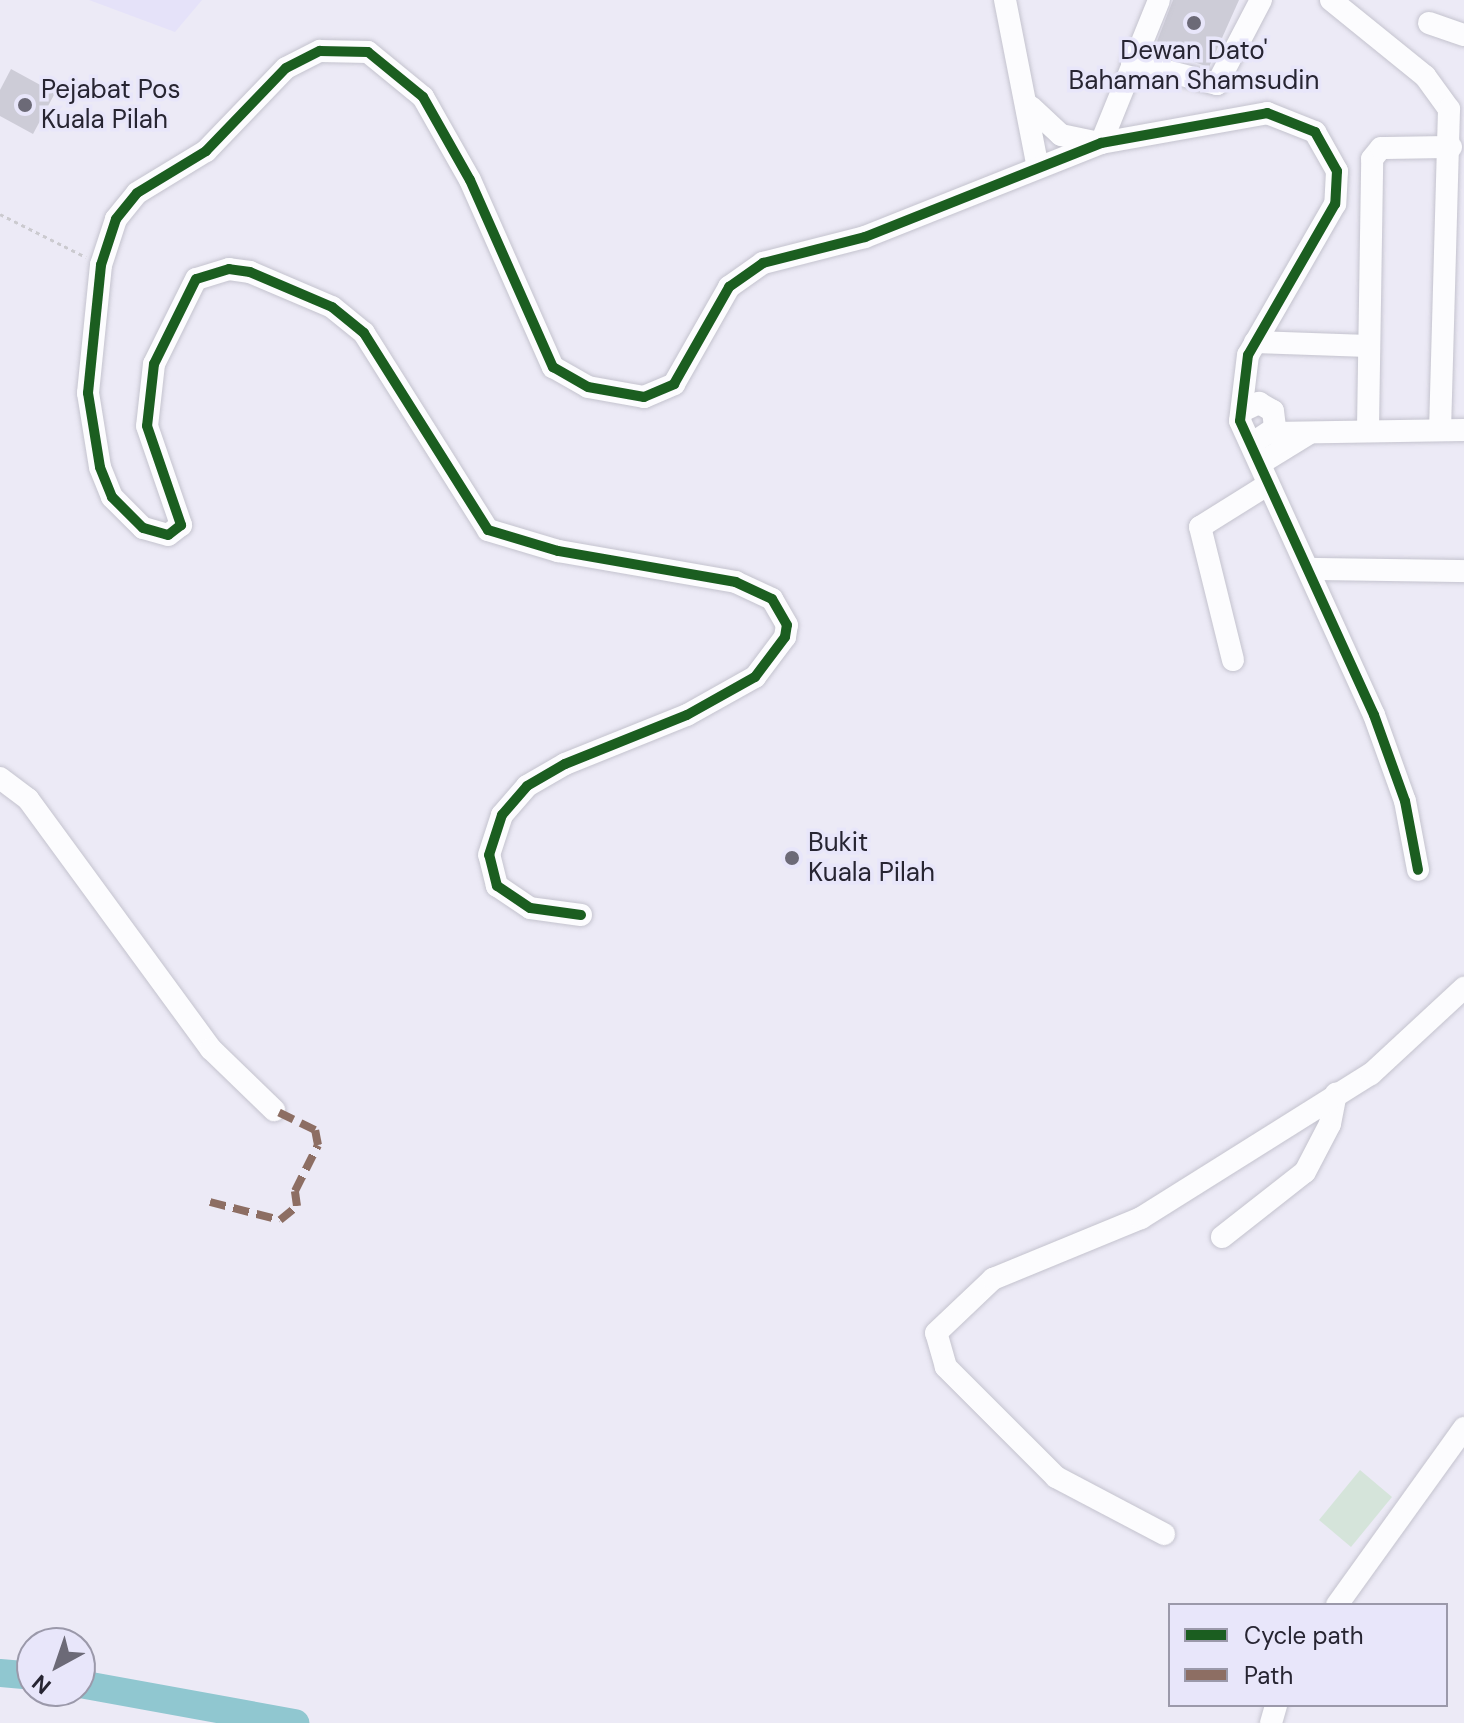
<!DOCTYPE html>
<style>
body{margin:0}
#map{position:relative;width:1464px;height:1723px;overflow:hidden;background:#eceaf6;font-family:"DM Sans",sans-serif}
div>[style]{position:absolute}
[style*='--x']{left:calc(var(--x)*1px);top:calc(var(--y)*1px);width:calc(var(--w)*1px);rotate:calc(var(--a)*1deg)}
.built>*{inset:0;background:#e5e2f9}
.green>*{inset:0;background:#d5e4da}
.river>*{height:28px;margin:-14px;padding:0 14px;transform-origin:14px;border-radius:14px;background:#90c7d0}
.building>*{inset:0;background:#cdccd7}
.path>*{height:3px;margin-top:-1.5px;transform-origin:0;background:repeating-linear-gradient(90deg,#cbcacf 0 4px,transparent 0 8px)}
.roads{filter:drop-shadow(0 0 2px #c4c3ce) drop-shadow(0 0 2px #c4c3ce)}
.minor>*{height:22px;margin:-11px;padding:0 11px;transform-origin:11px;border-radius:11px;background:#fcfcfe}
.quiet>*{height:8px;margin-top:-4px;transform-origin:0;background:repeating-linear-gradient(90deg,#8d6e63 0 16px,transparent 0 24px)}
.cycleway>*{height:10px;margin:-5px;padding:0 5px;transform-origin:5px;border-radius:5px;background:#1b5e20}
.dots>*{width:22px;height:22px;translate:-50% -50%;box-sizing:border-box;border:4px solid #e8e6fa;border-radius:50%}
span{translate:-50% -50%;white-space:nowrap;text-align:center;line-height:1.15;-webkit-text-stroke:7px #e8e6fa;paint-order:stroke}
.poi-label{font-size:26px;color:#272532}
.left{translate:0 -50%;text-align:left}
.legend{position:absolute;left:1168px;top:1603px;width:280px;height:104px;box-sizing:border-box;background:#e8e6fa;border:2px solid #9b99aa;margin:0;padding:10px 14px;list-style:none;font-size:24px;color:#272532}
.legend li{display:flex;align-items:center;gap:16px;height:40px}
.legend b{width:40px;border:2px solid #9b99aa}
.north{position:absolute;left:16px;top:1627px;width:80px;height:80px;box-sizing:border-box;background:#e8e6fa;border:2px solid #9b99aa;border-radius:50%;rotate:220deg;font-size:22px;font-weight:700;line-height:32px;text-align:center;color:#272532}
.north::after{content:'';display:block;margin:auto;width:28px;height:36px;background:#6c6a77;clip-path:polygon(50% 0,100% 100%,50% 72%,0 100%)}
</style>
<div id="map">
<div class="built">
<i style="clip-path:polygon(89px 0,202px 0,175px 32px)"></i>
</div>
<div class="green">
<i style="clip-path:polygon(1360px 1470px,1392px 1497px,1351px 1547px,1319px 1520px)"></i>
</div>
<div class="river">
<i style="--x:0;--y:1673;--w:32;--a:5"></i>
<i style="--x:80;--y:1684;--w:219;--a:10.3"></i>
</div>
<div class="building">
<i style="clip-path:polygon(1173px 0,1239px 0,1209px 67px,1154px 49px)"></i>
<i style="clip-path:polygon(11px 69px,55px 93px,33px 134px,0 116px,0 90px)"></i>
</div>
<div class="path">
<i style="--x:0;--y:214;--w:96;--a:26.6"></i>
</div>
<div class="roads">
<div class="minor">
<i style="--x:1005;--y:0;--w:166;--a:78.9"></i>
<i style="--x:1331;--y:0;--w:121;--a:39"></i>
<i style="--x:1425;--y:76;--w:41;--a:54"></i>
<i style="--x:1449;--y:109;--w:320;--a:91.6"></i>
<i style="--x:1429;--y:23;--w:37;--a:19"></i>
<i style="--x:1132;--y:62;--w:88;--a:14.5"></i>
<i style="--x:1217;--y:84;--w:95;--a:-62.4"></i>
<i style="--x:1031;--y:107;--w:41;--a:43"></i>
<i style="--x:1061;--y:135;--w:39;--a:12"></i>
<i style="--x:1101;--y:143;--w:154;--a:-67.9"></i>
<i style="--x:1255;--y:342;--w:113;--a:2"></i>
<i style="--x:1244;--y:410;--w:17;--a:-25"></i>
<i style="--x:1259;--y:403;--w:16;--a:30"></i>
<i style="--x:1273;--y:411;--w:17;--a:83"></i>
<i style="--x:1275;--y:428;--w:18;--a:146"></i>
<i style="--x:1368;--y:428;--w:269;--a:-89.1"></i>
<i style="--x:1372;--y:159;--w:14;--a:-51"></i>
<i style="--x:1381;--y:148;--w:70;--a:-0.8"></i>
<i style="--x:1271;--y:433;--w:193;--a:-0.9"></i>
<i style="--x:1264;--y:461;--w:52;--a:-31.5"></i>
<i style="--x:1312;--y:569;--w:152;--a:0.8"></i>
<i style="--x:1233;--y:660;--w:137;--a:-103.9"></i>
<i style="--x:1200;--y:527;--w:75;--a:-32"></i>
<i style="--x:0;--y:778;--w:35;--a:37"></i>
<i style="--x:28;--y:799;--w:310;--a:53.8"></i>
<i style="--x:211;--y:1049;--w:88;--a:44.1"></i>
<i style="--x:581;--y:915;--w:51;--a:-172.2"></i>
<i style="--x:530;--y:908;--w:40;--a:-146"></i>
<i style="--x:497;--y:886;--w:32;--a:-104"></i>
<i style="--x:489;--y:855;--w:42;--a:-72"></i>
<i style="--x:502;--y:815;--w:38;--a:-49"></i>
<i style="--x:527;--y:786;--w:44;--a:-30.1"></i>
<i style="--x:565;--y:764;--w:131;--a:-21.9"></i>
<i style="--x:687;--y:715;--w:78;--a:-29.2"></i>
<i style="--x:755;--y:677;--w:50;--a:-53.1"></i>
<i style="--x:785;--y:637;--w:12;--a:-81"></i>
<i style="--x:787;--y:625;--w:30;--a:-120"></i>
<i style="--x:772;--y:599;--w:40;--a:-155"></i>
<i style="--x:736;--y:582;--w:181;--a:-170.1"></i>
<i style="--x:558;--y:551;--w:73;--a:-163.3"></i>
<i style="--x:488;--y:530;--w:233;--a:-122.2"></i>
<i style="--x:364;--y:333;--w:41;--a:-140.9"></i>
<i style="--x:332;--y:307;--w:89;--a:-156.9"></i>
<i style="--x:250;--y:272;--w:21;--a:-172"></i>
<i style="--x:229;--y:269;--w:34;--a:163"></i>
<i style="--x:196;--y:279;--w:95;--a:116.3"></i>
<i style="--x:154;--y:364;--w:62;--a:96.4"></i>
<i style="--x:147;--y:426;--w:105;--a:71"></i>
<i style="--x:181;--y:525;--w:16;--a:142"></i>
<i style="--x:168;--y:535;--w:26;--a:-164"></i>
<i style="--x:143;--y:528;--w:44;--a:-135"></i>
<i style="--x:112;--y:497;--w:32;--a:-112"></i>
<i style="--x:100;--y:467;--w:75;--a:-99.2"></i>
<i style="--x:88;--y:393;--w:129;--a:-84.2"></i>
<i style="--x:101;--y:265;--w:48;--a:-71.9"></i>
<i style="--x:116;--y:219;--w:33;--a:-51"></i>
<i style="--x:137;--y:193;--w:81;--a:-31.3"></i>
<i style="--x:206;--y:151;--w:115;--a:-46.1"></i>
<i style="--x:286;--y:68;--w:38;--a:-27"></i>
<i style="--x:320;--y:51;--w:48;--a:1.2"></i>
<i style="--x:368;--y:52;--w:71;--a:39.3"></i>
<i style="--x:423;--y:97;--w:95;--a:60.5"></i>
<i style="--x:470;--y:180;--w:205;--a:66.1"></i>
<i style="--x:553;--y:367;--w:40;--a:29.7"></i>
<i style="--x:588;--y:387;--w:57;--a:10.1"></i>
<i style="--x:644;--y:397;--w:33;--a:-23"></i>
<i style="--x:674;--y:384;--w:112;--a:-60.4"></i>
<i style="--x:729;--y:287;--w:42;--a:-35.2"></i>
<i style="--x:763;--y:263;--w:105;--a:-14.3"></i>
<i style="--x:865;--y:237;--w:254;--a:-21.7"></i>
<i style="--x:1101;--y:143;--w:169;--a:-10.2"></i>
<i style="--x:1267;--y:113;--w:52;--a:21.6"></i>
<i style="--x:1315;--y:132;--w:45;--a:60.6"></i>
<i style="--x:1337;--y:171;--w:33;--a:93"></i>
<i style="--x:1335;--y:204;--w:174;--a:119.9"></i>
<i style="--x:1248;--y:355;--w:66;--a:96.9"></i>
<i style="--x:1240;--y:421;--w:323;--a:65.5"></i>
<i style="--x:1374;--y:715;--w:91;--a:70.2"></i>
<i style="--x:1405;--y:801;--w:70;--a:79.3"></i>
<i style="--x:1222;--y:1237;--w:105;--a:-38.1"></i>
<i style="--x:1305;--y:1172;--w:54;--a:-62.5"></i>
<i style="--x:1330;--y:1124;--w:31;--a:-79"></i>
<i style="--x:1164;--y:1534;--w:122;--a:-152.2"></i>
<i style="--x:1056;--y:1477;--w:156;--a:-135"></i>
<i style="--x:946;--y:1367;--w:35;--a:-106"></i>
<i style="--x:936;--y:1333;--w:79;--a:-43.5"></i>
<i style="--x:993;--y:1279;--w:160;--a:-22.4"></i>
<i style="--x:1141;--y:1218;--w:271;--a:-32.1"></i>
<i style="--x:1371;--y:1074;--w:127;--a:-42.8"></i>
<i style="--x:1337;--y:1605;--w:218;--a:-54.3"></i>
<i style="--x:1271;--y:1723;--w:19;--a:-74"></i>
</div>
</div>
<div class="quiet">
<i style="--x:210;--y:1202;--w:72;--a:14.4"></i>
<i style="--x:280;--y:1220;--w:22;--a:-39"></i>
<i style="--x:297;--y:1206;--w:15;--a:-98"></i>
<i style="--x:295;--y:1191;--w:51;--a:-63.4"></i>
<i style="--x:318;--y:1145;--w:15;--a:-101"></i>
<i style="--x:315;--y:1130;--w:46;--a:-154"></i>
</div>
<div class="cycleway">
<i style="--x:581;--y:915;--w:51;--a:-172.2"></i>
<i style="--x:530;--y:908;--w:40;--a:-146"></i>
<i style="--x:497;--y:886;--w:32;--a:-104"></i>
<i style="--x:489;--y:855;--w:42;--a:-72"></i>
<i style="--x:502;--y:815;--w:38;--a:-49"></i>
<i style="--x:527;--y:786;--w:44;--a:-30.1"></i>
<i style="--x:565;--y:764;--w:131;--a:-21.9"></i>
<i style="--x:687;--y:715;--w:78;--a:-29.2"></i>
<i style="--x:755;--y:677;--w:50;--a:-53.1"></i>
<i style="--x:785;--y:637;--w:12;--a:-81"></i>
<i style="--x:787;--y:625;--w:30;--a:-120"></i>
<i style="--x:772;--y:599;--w:40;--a:-155"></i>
<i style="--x:736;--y:582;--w:181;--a:-170.1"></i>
<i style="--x:558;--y:551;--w:73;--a:-163.3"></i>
<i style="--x:488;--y:530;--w:233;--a:-122.2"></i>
<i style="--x:364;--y:333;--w:41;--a:-140.9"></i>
<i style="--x:332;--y:307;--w:89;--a:-156.9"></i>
<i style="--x:250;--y:272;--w:21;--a:-172"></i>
<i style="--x:229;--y:269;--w:34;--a:163"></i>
<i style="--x:196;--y:279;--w:95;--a:116.3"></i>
<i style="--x:154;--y:364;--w:62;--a:96.4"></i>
<i style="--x:147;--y:426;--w:105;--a:71"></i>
<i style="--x:181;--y:525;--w:16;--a:142"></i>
<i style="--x:168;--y:535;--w:26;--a:-164"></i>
<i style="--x:143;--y:528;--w:44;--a:-135"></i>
<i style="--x:112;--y:497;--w:32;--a:-112"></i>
<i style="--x:100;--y:467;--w:75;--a:-99.2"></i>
<i style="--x:88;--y:393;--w:129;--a:-84.2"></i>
<i style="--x:101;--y:265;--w:48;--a:-71.9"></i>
<i style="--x:116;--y:219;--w:33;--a:-51"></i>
<i style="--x:137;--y:193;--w:81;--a:-31.3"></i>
<i style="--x:206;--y:151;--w:115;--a:-46.1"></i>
<i style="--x:286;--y:68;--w:38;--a:-27"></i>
<i style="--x:320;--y:51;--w:48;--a:1.2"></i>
<i style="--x:368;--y:52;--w:71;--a:39.3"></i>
<i style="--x:423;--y:97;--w:95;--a:60.5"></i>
<i style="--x:470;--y:180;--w:205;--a:66.1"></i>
<i style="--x:553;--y:367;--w:40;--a:29.7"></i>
<i style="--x:588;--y:387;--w:57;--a:10.1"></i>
<i style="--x:644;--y:397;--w:33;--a:-23"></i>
<i style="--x:674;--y:384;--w:112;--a:-60.4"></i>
<i style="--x:729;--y:287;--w:42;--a:-35.2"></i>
<i style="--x:763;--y:263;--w:105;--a:-14.3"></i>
<i style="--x:865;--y:237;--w:254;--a:-21.7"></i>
<i style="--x:1101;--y:143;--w:169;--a:-10.2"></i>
<i style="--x:1267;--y:113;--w:52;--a:21.6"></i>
<i style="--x:1315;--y:132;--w:45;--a:60.6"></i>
<i style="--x:1337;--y:171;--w:33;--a:93"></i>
<i style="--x:1335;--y:204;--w:174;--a:119.9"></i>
<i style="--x:1248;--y:355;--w:66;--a:96.9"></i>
<i style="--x:1240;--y:421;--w:323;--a:65.5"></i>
<i style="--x:1374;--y:715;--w:91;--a:70.2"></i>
<i style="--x:1405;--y:801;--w:70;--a:79.3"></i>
</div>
<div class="dots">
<i style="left:1194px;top:23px;background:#6c6a77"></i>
<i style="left:25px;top:105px;background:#6c6a77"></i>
<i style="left:792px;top:858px;background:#6c6a77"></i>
</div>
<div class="poi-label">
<span style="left:1194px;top:66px">Dewan Dato'<br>Bahaman Shamsudin</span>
<span class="left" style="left:41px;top:105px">Pejabat Pos<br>Kuala Pilah</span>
<span class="left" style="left:808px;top:858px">Bukit<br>Kuala Pilah</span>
</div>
<ul class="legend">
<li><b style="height:10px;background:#1b5e20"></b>Cycle path</li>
<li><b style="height:10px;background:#8d6e63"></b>Path</li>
</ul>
<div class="north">N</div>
</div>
